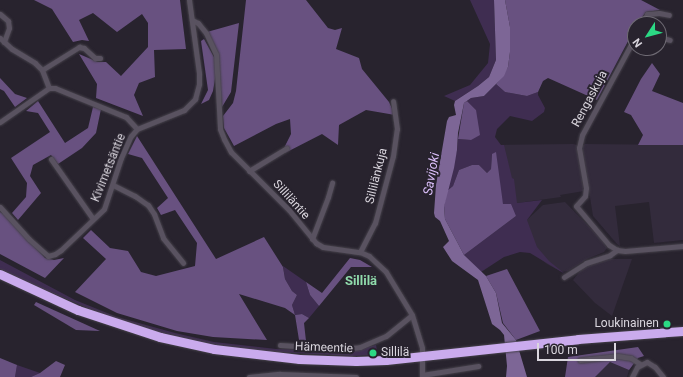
<!DOCTYPE html>
<meta charset="utf-8">
<style>
body{margin:0}
#map{position:relative;width:683px;height:377px;overflow:hidden;background:#28232e;font-family:Roboto,sans-serif}
div>[style]{position:absolute}
[style*='--x']{left:calc(var(--x)*1px);top:calc(var(--y)*1px);width:calc(var(--w)*1px);rotate:calc(var(--a)*1deg)}
.built>*{inset:0;background:#332b3c}
.green>*{inset:0;background:#3f2d51}
.forest>*{inset:0;background:#685180}
.water>*{inset:0;background:#7d6696}
.roads{filter:drop-shadow(0 0 1px #45414a) drop-shadow(0 0 1px #45414a)}
.street>*{height:5px;margin:-2.5px;padding:0 2.5px;transform-origin:2.5px;border-radius:2.5px;background:#595260}
.highway>*{height:9px;margin:-4.5px;padding:0 4.5px;transform-origin:4.5px;border-radius:4.5px;background:#caabed}
.dots>*{width:11px;height:11px;translate:-50% -50%;box-sizing:border-box;border:2px solid #28232e;border-radius:50%}
span{translate:-50% -50%;white-space:nowrap;text-align:center;line-height:1.15;-webkit-text-stroke:4px #28232e;paint-order:stroke}
.street-label{font-size:12px;color:#dad6de}
.poi-label{font-size:12px;color:#dad6de}
.right{translate:-100% -50%;text-align:right}
.left{translate:0 -50%;text-align:left}
.water-label{font-size:13px;color:#dbbffa;font-style:italic}
.neighbourhood-label{font-size:13px;color:#90dbac;font-weight:700}
.north{position:absolute;left:627px;top:16px;width:40px;height:40px;box-sizing:border-box;background:#28232e;border:1px solid #6f6b74;border-radius:50%;rotate:234deg;font-size:11px;font-weight:700;line-height:16px;text-align:center;color:#dad6de}
.north::after{content:'';display:block;margin:auto;width:14px;height:18px;background:#2bd884;clip-path:polygon(50% 0,100% 100%,50% 72%,0 100%)}
.scale{position:absolute;left:537px;top:343px;width:79px;height:18px;box-sizing:border-box;border:2px solid #dad6de;border-top:0;padding-left:5px;font-size:12px;line-height:14px;white-space:nowrap;color:#dad6de;-webkit-text-stroke:3px #28232e;paint-order:stroke}
</style>
<div id="map">
<div class="built">
<i style="clip-path:polygon(573px 144px,577px 145px,584px 191px,560px 195px,561px 197px,503px 205px,495px 145px)"></i>
<i style="clip-path:polygon(585px 144px,683px 145px,683px 240px,654px 243px,649px 202px,615px 206px,620px 246px,617px 244px,593px 216px,582px 146px)"></i>
<i style="clip-path:polygon(565px 202px,603px 241px,607px 248px,604px 252px,587px 259px,568px 271px,562px 272px,547px 264px,532px 252px,501px 244px,543px 205px)"></i>
<i style="clip-path:polygon(609px 259px,632px 259px,612px 316px,595px 303px,573px 280px,581px 270px,595px 262px)"></i>
<i style="clip-path:polygon(610px 362px,629px 370px,627px 377px,595px 377px)"></i>
</div>
<div class="green">
<i style="clip-path:polygon(470px 0,494px 0,496px 60px,489px 77px,478px 86px,455px 101px,444px 96px,470px 85px,488px 63px,490px 44px)"></i>
<i style="clip-path:polygon(496px 84px,505px 92px,527px 96px,538px 92px,538px 95px,545px 108px,544px 112px,532px 121px,510px 116px,497px 129px,495px 137px,501px 145px,504px 145px,512px 178px,514px 179px,517px 203px,542px 200px,527px 220px,537px 247px,549px 261px,565px 274px,530px 253px,520px 252px,504px 257px,481px 272px,464px 255px,516px 216px,503px 205px,492px 154px,491px 169px,487px 173px,479px 165px,472px 165px,459px 170px,453px 186px,447px 191px,457px 150px,458px 139px,471px 140px,476px 110px,467px 101px,471px 98px,484px 96px)"></i>
<i style="clip-path:polygon(0 260px,75px 300px,117px 317px,175px 333px,214px 342px,276px 349px,351px 351px,376px 345px,377px 350px,371px 352px,370px 355px,352px 356px,276px 352px,214px 345px,173px 337px,115px 320px,22px 280px,0 269px)"></i>
<i style="clip-path:polygon(283px 266px,306px 282px,310px 295px,319px 306px,309px 318px,302px 314px,295px 315px,292px 305px,297px 295px,292px 291px,285px 279px)"></i>
<i style="clip-path:polygon(17px 365px,40px 373px,31px 377px,15px 377px)"></i>
</div>
<div class="forest">
<i style="clip-path:polygon(34px 0,180px 0,186px 49px,154px 50px,155px 77px,139px 83px,134px 95px,143px 116px,96px 98px,97px 84px,79px 54px,98px 62px,106px 62px,121px 76px,148px 47px,148px 23px,142px 14px,117px 32px,93px 13px,79px 20px,89px 41px,82px 40px,73px 42px,52px 9px)"></i>
<i style="clip-path:polygon(246px 0,306px 0,328px 28px,335px 30px,342px 28px,336px 49px,359px 58px,362px 69px,389px 102px,395px 115px,366px 110px,339px 125px,338px 145px,322px 134px,285px 153px,284px 148px,291px 134px,290px 119px,276px 124px,234px 146px,224px 128px,223px 116px,233px 103px,236px 91px)"></i>
<i style="clip-path:polygon(505px 0,641px 0,660px 10px,646px 12px,637px 24px,635px 24px,635px 28px,597px 100px,548px 78px,543px 81px,538px 92px,527px 96px,505px 92px,496px 84px,503px 76px,508px 67px,510px 52px,510px 27px)"></i>
<i style="clip-path:polygon(239px 23px,231px 92px,222px 107px,217px 53px,207px 32px)"></i>
<i style="clip-path:polygon(204px 39px,215px 59px,215px 79px,213px 91px,209px 100px,201px 104px,208px 90px,201px 41px)"></i>
<i style="clip-path:polygon(652px 63px,660px 74px,652px 91px,683px 103px,683px 145px,638px 145px,643px 135px,631px 115px,624px 112px,641px 79px)"></i>
<i style="clip-path:polygon(0 78px,15px 94px,27px 98px,15px 107px,4px 91px,0 89px)"></i>
<i style="clip-path:polygon(38px 101px,65px 143px,88px 128px,93px 107px,101px 109px,96px 133px,82px 148px,58px 164px,51px 155px,33px 165px,30px 176px,41px 193px,18px 220px,12px 213px,26px 197px,27px 183px,11px 158px,50px 132px,38px 113px,26px 111px)"></i>
<i style="clip-path:polygon(467px 101px,476px 110px,480px 135px,471px 140px,458px 139px,464px 103px)"></i>
<i style="clip-path:polygon(137px 136px,216px 259px,264px 237px,283px 267px,285px 279px,292px 291px,297px 295px,292px 305px,295px 315px,302px 314px,309px 318px,304px 323px,306px 341px,299px 340px,295px 315px,285px 308px,239px 294px,267px 340px,213px 337px,177px 331px,117px 313px,75px 292px,106px 259px,83px 238px,91px 230px,110px 248px,128px 251px,141px 272px,156px 276px,195px 266px,197px 243px,175px 210px,161px 215px,157px 208px,168px 198px,142px 158px,128px 154px)"></i>
<i style="clip-path:polygon(496px 152px,503px 204px,511px 204px,516px 216px,464px 255px,445px 219px,444px 206px,447px 191px,453px 186px,459px 170px,472px 165px,479px 165px,487px 173px,491px 169px,492px 154px)"></i>
<i style="clip-path:polygon(0 212px,5px 215px,45px 258px,54px 260px,64px 258px,45px 278px,0 254px)"></i>
<i style="clip-path:polygon(350px 258px,360px 260px,372px 267px,351px 267px,319px 306px,310px 295px,306px 282px,322px 293px)"></i>
<i style="clip-path:polygon(507px 269px,540px 331px,516px 340px,503px 323px,496px 293px,486px 276px)"></i>
<i style="clip-path:polygon(36px 302px,100px 331px,76px 330px,34px 305px)"></i>
<i style="clip-path:polygon(638px 347px,644px 356px,638px 358px,629px 370px,610px 362px,595px 377px,565px 377px,568px 357px)"></i>
<i style="clip-path:polygon(0 358px,17px 365px,15px 377px,0 377px)"></i>
<i style="clip-path:polygon(56px 361px,65px 365px,60px 377px,31px 377px,40px 373px)"></i>
</div>
<div class="water">
<i style="clip-path:polygon(494px 0,505px 0,510px 27px,510px 52px,508px 67px,504px 76px,484px 96px,471px 98px,464px 103px,458px 133px,457px 150px,454px 168px,444px 207px,445px 219px,464px 255px,486px 276px,496px 293px,502px 323px,516px 340px,527px 377px,506px 377px,507px 366px,504px 335px,500px 330px,492px 324px,478px 280px,452px 261px,443px 247px,449px 241px,440px 221px,435px 217px,434px 213px,436px 185px,447px 121px,449px 117px,456px 115px,454px 105px,455px 101px,478px 86px,489px 77px,496px 60px)"></i>
</div>
<div class="roads">
<div class="street">
<i style="--x:0;--y:14;--w:11;--a:41"></i>
<i style="--x:8;--y:21;--w:7;--a:82"></i>
<i style="--x:9;--y:28;--w:15;--a:110"></i>
<i style="--x:192;--y:20;--w:7;--a:27"></i>
<i style="--x:198;--y:23;--w:13;--a:51"></i>
<i style="--x:206;--y:33;--w:23;--a:65"></i>
<i style="--x:216;--y:54;--w:75;--a:86.9"></i>
<i style="--x:220;--y:129;--w:11;--a:68"></i>
<i style="--x:224;--y:139;--w:15;--a:62"></i>
<i style="--x:231;--y:152;--w:82;--a:45"></i>
<i style="--x:289;--y:210;--w:43;--a:50.7"></i>
<i style="--x:316;--y:243;--w:8;--a:30"></i>
<i style="--x:323;--y:247;--w:37;--a:8"></i>
<i style="--x:360;--y:252;--w:10;--a:24"></i>
<i style="--x:369;--y:256;--w:23;--a:43"></i>
<i style="--x:386;--y:272;--w:50;--a:58.8"></i>
<i style="--x:412;--y:315;--w:34;--a:73"></i>
<i style="--x:422;--y:348;--w:29;--a:90"></i>
<i style="--x:642;--y:24;--w:11;--a:-63"></i>
<i style="--x:647;--y:14;--w:12;--a:-5"></i>
<i style="--x:659;--y:13;--w:10;--a:11"></i>
<i style="--x:659;--y:37;--w:11;--a:15"></i>
<i style="--x:0;--y:38;--w:16;--a:43"></i>
<i style="--x:12;--y:49;--w:27;--a:31"></i>
<i style="--x:35;--y:63;--w:10;--a:45"></i>
<i style="--x:42;--y:70;--w:19;--a:69"></i>
<i style="--x:42;--y:70;--w:44;--a:-31.9"></i>
<i style="--x:79;--y:47;--w:5;--a:11"></i>
<i style="--x:84;--y:48;--w:15;--a:42"></i>
<i style="--x:95;--y:58;--w:5;--a:0"></i>
<i style="--x:0;--y:122;--w:60;--a:-34.8"></i>
<i style="--x:49;--y:88;--w:6;--a:0"></i>
<i style="--x:55;--y:88;--w:77;--a:22.2"></i>
<i style="--x:126;--y:117;--w:16;--a:47"></i>
<i style="--x:51;--y:159;--w:73;--a:55"></i>
<i style="--x:249;--y:171;--w:44;--a:-31.2"></i>
<i style="--x:113;--y:185;--w:25;--a:27"></i>
<i style="--x:135;--y:196;--w:16;--a:35"></i>
<i style="--x:148;--y:205;--w:11;--a:56"></i>
<i style="--x:154;--y:214;--w:26;--a:69"></i>
<i style="--x:163;--y:238;--w:32;--a:51"></i>
<i style="--x:0;--y:207;--w:43;--a:47.8"></i>
<i style="--x:29;--y:239;--w:25;--a:42"></i>
<i style="--x:48;--y:256;--w:7;--a:-16"></i>
<i style="--x:55;--y:254;--w:7;--a:-34"></i>
<i style="--x:61;--y:250;--w:59;--a:-43.6"></i>
<i style="--x:104;--y:209;--w:54;--a:-71.6"></i>
<i style="--x:121;--y:158;--w:24;--a:-66"></i>
<i style="--x:131;--y:136;--w:9;--a:-49"></i>
<i style="--x:137;--y:129;--w:51;--a:-22"></i>
<i style="--x:184;--y:110;--w:16;--a:-45"></i>
<i style="--x:195;--y:99;--w:16;--a:-75"></i>
<i style="--x:199;--y:84;--w:11;--a:-90"></i>
<i style="--x:199;--y:73;--w:74;--a:-97.8"></i>
<i style="--x:312;--y:239;--w:45;--a:-69.1"></i>
<i style="--x:328;--y:197;--w:15;--a:-74"></i>
<i style="--x:617;--y:250;--w:9;--a:-148"></i>
<i style="--x:609;--y:245;--w:51;--a:-130.2"></i>
<i style="--x:576;--y:206;--w:13;--a:-48"></i>
<i style="--x:585;--y:196;--w:8;--a:-83"></i>
<i style="--x:586;--y:188;--w:41;--a:-99.9"></i>
<i style="--x:579;--y:148;--w:13;--a:-77"></i>
<i style="--x:582;--y:135;--w:111;--a:-61.6"></i>
<i style="--x:360;--y:252;--w:33;--a:-63"></i>
<i style="--x:375;--y:223;--w:69;--a:-75"></i>
<i style="--x:393;--y:156;--w:27;--a:-82"></i>
<i style="--x:397;--y:129;--w:28;--a:-98"></i>
<i style="--x:564;--y:277;--w:26;--a:-32"></i>
<i style="--x:586;--y:263;--w:25;--a:-18"></i>
<i style="--x:610;--y:255;--w:9;--a:-36"></i>
<i style="--x:617;--y:250;--w:8;--a:7"></i>
<i style="--x:625;--y:251;--w:58;--a:-4.9"></i>
<i style="--x:280;--y:345;--w:62;--a:3.7"></i>
<i style="--x:342;--y:349;--w:18;--a:-6"></i>
<i style="--x:360;--y:347;--w:28;--a:-23"></i>
<i style="--x:386;--y:336;--w:33;--a:-39"></i>
<i style="--x:580;--y:360;--w:38;--a:-6"></i>
<i style="--x:618;--y:356;--w:13;--a:9"></i>
<i style="--x:631;--y:358;--w:11;--a:34"></i>
<i style="--x:422;--y:375;--w:57;--a:-9.1"></i>
<i style="--x:249;--y:377;--w:31;--a:-6"></i>
<i style="--x:280;--y:374;--w:76;--a:2.3"></i>
<i style="--x:632;--y:377;--w:11;--a:-63"></i>
<i style="--x:637;--y:367;--w:11;--a:-27"></i>
<i style="--x:647;--y:362;--w:9;--a:32"></i>
<i style="--x:655;--y:367;--w:13;--a:51"></i>
</div>
<div class="highway">
<i style="--x:0;--y:274;--w:86;--a:24.8"></i>
<i style="--x:78;--y:310;--w:86;--a:18.2"></i>
<i style="--x:160;--y:337;--w:55;--a:12.5"></i>
<i style="--x:214;--y:349;--w:86;--a:6.7"></i>
<i style="--x:299;--y:359;--w:57;--a:2"></i>
<i style="--x:356;--y:361;--w:30;--a:-2"></i>
<i style="--x:386;--y:360;--w:193;--a:-6.2"></i>
<i style="--x:578;--y:339;--w:105;--a:-4.4"></i>
</div>
</div>
<div class="dots">
<i style="left:667px;top:324px;background:#2bd884"></i>
<i style="left:373px;top:353px;background:#2bd884"></i>
</div>
<div class="street-label">
<span style="left:590px;top:99px;rotate:-62deg">Rengaskuja</span>
<span style="left:109px;top:168px;rotate:-68deg">Kivimetsäntie</span>
<span style="left:377px;top:176px;rotate:-76deg">Sillilänkuja</span>
<span style="left:291px;top:200px;rotate:48deg">Silliläntie</span>
<span style="left:324px;top:348px;rotate:2deg">Hämeentie</span>
</div>
<div class="poi-label">
<span class="right" style="left:659px;top:324px">Loukinainen</span>
<span class="left" style="left:381px;top:353px">Sillilä</span>
</div>
<div class="water-label">
<span style="left:432px;top:174px;rotate:-80deg">Savijoki</span>
</div>
<div class="neighbourhood-label">
<span style="left:361px;top:281px">Sillilä</span>
</div>
<div class="north">N</div>
<div class="scale">100 m</div>
</div>
